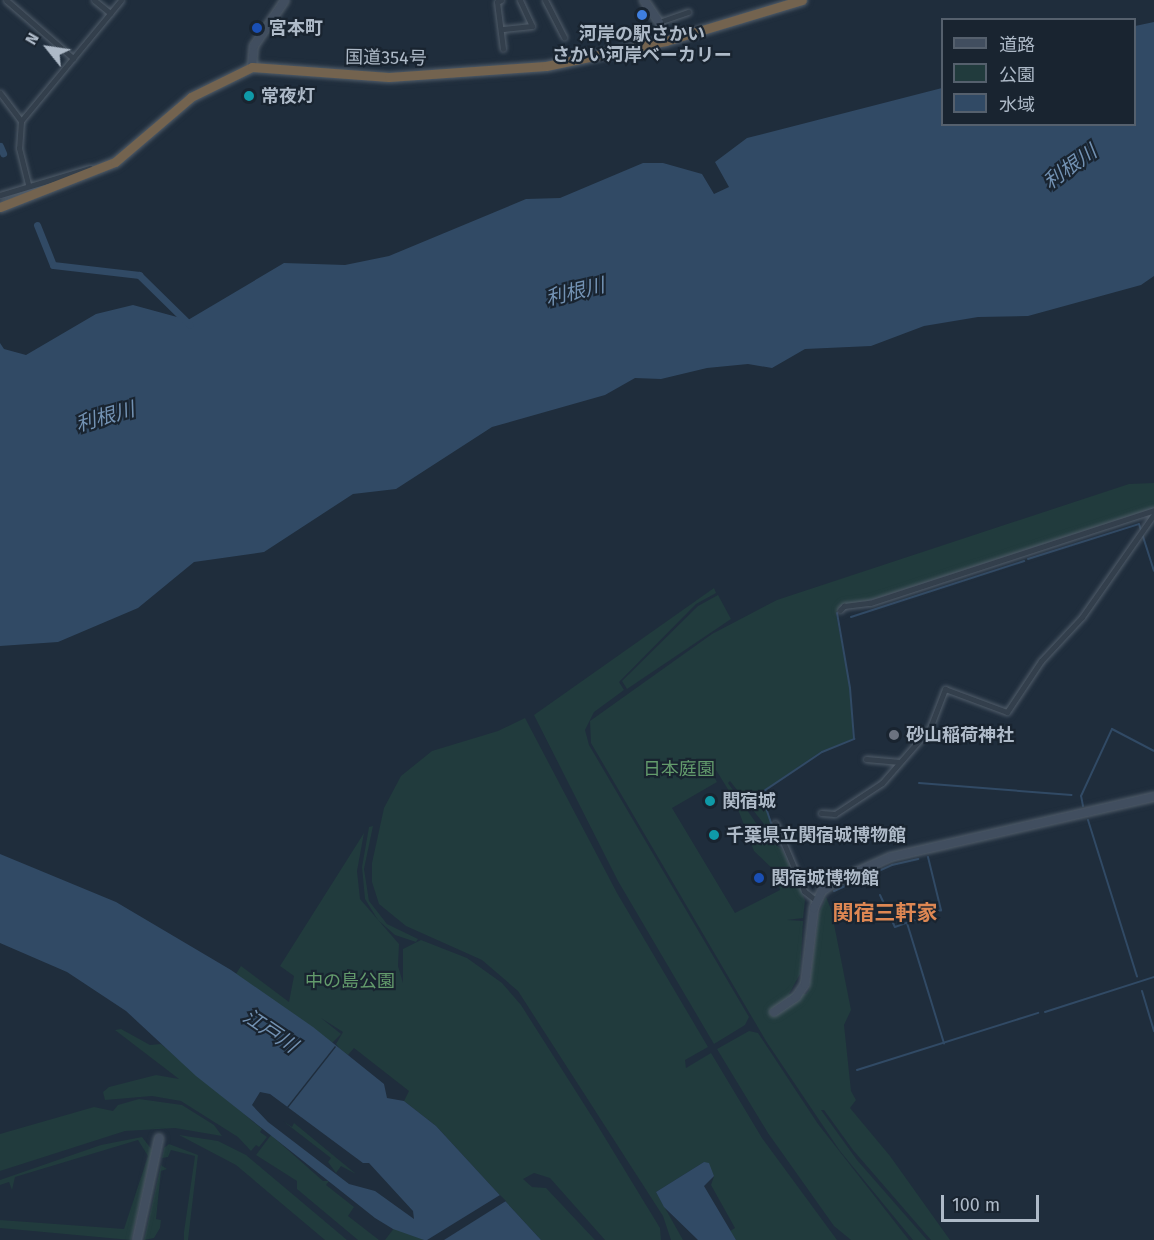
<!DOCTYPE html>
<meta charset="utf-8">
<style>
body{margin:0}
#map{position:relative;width:1154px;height:1240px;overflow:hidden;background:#1f2d3c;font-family:"Fira Sans","Noto Sans JP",sans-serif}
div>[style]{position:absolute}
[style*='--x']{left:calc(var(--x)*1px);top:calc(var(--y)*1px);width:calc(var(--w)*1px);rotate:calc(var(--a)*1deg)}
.green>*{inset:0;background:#213b3d}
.water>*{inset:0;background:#314a65}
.pier>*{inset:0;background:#1f2d3c}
.stream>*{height:2px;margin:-1px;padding:0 1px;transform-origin:1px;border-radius:1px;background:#314a65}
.canal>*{height:7px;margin:-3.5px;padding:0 3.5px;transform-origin:3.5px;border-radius:3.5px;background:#314a65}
.roads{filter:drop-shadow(0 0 2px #515d6a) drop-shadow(0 0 2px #515d6a)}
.street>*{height:5px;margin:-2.5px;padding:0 2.5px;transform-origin:2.5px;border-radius:2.5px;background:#333f4c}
.secondary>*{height:8px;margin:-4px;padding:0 4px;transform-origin:4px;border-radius:4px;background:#414e5f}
.highway>*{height:9px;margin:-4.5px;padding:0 4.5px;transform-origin:4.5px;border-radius:4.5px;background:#73634f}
.dots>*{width:16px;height:16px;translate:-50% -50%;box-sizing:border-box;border:3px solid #192430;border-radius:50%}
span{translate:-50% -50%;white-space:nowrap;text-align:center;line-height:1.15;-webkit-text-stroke:4.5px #192430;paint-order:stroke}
.poi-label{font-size:18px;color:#aebac8;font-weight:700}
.left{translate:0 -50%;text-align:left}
.street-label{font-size:18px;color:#aebac8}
.park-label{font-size:18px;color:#639b6c}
.water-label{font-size:20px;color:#7392b3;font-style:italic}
.quarter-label{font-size:21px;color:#de8753;font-weight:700}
.legend{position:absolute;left:941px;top:18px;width:195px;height:108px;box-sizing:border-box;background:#192430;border:2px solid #55606d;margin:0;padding:8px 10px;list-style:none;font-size:18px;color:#aebac8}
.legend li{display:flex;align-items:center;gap:12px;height:30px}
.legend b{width:30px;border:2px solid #55606d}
.north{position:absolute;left:18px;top:18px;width:60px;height:60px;-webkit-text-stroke:4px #192430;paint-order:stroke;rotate:300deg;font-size:16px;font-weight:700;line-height:24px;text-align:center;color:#aebac8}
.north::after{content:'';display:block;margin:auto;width:21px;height:27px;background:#aebac8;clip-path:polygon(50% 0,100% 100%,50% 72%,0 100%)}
.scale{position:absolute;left:941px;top:1195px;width:98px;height:27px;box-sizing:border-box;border:3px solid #aebac8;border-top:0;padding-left:8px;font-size:18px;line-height:21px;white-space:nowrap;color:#aebac8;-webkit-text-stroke:4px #192430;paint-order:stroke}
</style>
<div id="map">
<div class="green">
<i style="clip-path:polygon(evenodd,1154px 483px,1154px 508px,871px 600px,840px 606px,836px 613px,850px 689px,853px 739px,822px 751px,761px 792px,779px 843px,730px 781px,728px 783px,768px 840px,782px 849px,805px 900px,803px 918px,787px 920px,803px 921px,800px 974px,789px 994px,806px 994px,809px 990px,819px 913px,826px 897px,831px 909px,851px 1010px,844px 1025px,851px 1091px,856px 1100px,850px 1108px,890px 1156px,950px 1240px,931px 1240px,853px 1150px,824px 1110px,821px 1110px,857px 1160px,927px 1240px,913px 1240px,840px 1151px,766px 1041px,591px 743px,590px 721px,712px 634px,777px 600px,1129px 484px,1154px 483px,716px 770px,734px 799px,754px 851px,776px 872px,780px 890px,735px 913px,672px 808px,717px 782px,712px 773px,716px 770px)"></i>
<i style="clip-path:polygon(714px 588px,716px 593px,696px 604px,619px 682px,624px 690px,594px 712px,585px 730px,589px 745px,749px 1017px,745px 1025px,714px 1044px,618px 881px,534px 715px)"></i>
<i style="clip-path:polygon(718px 595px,731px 619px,627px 689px,622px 681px,698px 606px)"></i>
<i style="clip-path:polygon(525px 718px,617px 893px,708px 1047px,685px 1060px,686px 1068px,711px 1053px,762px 1138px,837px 1240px,736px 1240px,730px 1231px,735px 1228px,711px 1185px,714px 1176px,704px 1162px,656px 1192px,683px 1240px,671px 1240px,663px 1216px,518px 991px,482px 960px,406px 926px,379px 904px,372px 882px,372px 863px,384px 808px,401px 776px,432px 751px,498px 731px)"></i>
<i style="clip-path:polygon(373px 826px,364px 869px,369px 901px,387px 924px,418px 939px,416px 942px,395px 935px,378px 920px,365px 899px,362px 867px,369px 827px)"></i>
<i style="clip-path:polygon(364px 833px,357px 871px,360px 899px,399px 944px,398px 966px,403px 983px,403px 949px,421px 940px,467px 958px,502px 983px,521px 1005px,596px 1123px,660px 1228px,661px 1240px,605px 1240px,550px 1178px,534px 1173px,523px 1179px,532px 1187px,546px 1188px,595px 1240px,541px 1240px,436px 1126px,404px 1101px,409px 1091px,354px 1048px,348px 1055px,340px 1049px,336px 1044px,343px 1032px,321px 1018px,341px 1034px,332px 1043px,236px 974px,241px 966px,289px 1002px,294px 976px,280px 966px)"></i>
<i style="clip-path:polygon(121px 1029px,150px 1045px,161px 1044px,262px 1129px,260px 1132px,267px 1137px,259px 1147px,256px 1145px,251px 1151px,238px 1137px,181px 1101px,152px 1096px,105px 1100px,103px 1092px,109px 1087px,156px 1075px,179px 1079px,115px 1030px)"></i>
<i style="clip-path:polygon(749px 1031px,758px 1033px,818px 1124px,909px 1240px,851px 1240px,834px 1226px,768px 1133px,717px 1049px)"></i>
<i style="clip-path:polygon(139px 1099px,182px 1105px,214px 1125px,222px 1136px,175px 1128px,125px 1131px,0 1171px,0 1134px,94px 1107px,113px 1111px,118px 1105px)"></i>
<i style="clip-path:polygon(283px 1121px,292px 1127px,294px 1123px,356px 1174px,341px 1166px,336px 1173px,328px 1162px,331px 1158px)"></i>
<i style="clip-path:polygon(179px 1135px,218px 1141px,246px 1155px,347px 1240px,325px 1240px,236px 1165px)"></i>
<i style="clip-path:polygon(271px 1135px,323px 1181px,329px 1181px,326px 1185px,354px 1207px,348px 1216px,379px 1240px,358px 1240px,297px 1189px,297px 1181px,256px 1155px)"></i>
<i style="clip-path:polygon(142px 1137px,152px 1150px,131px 1240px,0 1228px,0 1220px,124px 1229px,148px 1156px,138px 1140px,15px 1177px,12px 1190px,9px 1182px,0 1185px,0 1180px,101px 1145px)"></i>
<i style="clip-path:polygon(169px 1144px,198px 1155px,188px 1240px,184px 1240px,184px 1232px,195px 1156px,171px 1150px,168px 1157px,162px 1158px,164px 1148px)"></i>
<i style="clip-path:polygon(161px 1165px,167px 1169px,161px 1171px,156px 1219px,161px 1220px,160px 1228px,154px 1238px,144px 1240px)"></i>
<i style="clip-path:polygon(395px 1227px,422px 1239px,424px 1240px,385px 1240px)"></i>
</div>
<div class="water">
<i style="clip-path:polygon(1154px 22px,1154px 276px,1141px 285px,1028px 316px,978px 317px,924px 326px,871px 346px,805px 349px,772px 368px,748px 364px,707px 368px,661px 379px,635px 378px,605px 395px,492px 427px,396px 489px,353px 494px,264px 552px,194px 562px,138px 608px,58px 642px,0 646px,0 343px,4px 349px,26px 355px,96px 314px,133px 305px,188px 320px,284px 263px,345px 265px,389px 256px,526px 199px,560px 198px,643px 163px,663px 163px,702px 174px,714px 194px,729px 187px,715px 162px,747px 138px,942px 88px,942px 124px,1134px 124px,1135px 26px)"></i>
<i style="clip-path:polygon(evenodd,0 854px,116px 902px,231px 970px,313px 1027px,384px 1084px,387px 1098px,404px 1101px,436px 1126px,541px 1240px,424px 1240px,393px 1229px,375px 1218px,196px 1076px,126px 1011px,67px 972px,0 943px,0 854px,260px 1092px,270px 1094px,363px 1163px,369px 1163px,413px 1211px,414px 1219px,375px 1191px,349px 1184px,268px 1122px,252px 1105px,260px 1092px)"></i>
<i style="clip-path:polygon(704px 1162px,709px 1163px,714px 1176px,704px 1186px,736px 1240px,698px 1240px,664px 1207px,656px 1192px)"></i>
</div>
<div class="pier">
<i style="clip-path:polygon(335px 1046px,336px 1047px,288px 1108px,287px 1107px)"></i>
<i style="clip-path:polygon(500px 1195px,506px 1201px,444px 1240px,427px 1240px)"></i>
</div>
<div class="stream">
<i style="--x:1028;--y:559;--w:116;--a:-17.5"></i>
<i style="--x:1139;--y:524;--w:49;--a:72.3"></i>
<i style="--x:851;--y:617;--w:182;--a:-17.9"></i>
<i style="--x:919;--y:783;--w:153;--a:4.5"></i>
<i style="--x:1083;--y:806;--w:10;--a:-101"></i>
<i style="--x:1081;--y:796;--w:74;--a:-65.2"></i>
<i style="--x:1112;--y:729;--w:47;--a:27.6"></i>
<i style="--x:1088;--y:820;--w:164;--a:72.6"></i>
<i style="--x:775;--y:835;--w:44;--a:-108.4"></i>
<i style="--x:761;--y:793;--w:73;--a:-33.9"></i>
<i style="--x:822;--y:752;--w:35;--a:-22"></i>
<i style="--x:854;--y:739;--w:51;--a:-94.5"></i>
<i style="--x:850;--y:688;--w:76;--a:-99.8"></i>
<i style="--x:928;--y:857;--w:55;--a:76.2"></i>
<i style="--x:941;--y:910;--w:36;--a:159"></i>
<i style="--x:907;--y:923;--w:126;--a:72.9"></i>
<i style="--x:834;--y:891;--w:64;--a:-24.1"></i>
<i style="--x:892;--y:865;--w:27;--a:-13"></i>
<i style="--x:880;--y:895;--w:35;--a:65"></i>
<i style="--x:895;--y:927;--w:12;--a:-20"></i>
<i style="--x:1142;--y:991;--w:42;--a:73.3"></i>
<i style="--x:1045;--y:1012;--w:114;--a:-17.8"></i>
<i style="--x:857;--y:1070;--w:190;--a:-17.5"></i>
</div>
<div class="canal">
<i style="--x:0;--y:146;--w:8;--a:67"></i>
<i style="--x:37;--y:225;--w:43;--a:68.2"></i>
<i style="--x:53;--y:265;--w:87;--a:6.6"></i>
<i style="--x:139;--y:275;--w:71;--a:44.4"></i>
</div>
<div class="roads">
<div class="street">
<i style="--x:6;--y:0;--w:89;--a:40.9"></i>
<i style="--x:94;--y:0;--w:21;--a:39"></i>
<i style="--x:501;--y:0;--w:4;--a:153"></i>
<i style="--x:497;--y:2;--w:47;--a:82.7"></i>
<i style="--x:545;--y:0;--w:42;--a:62.8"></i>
<i style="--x:659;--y:22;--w:31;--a:-19"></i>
<i style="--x:503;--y:29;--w:29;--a:-6"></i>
<i style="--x:532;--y:26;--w:29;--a:-115"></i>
<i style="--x:0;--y:93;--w:35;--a:53"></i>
<i style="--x:21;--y:121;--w:157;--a:-50.4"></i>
<i style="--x:21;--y:121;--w:27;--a:94"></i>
<i style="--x:19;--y:148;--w:38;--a:76"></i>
<i style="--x:0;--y:195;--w:94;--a:-16.7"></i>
<i style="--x:840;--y:610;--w:6;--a:-45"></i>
<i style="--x:844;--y:606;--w:26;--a:-7"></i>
<i style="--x:870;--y:603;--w:299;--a:-18.1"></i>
<i style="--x:866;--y:759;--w:34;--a:5"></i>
<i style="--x:821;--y:813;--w:14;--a:4"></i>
<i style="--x:835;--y:814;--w:56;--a:-33.4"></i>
<i style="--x:882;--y:783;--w:73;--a:-48.9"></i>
<i style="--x:930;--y:728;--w:42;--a:-69"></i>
<i style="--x:945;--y:689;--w:66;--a:20.4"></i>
<i style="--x:1007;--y:712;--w:61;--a:-56.3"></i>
<i style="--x:1041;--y:661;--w:60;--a:-47"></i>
<i style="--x:1082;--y:617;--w:126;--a:-55"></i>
<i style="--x:775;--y:823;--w:74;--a:66.9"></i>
<i style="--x:804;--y:891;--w:16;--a:38"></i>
</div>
<div class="secondary">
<i style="--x:644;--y:0;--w:27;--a:56"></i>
<i style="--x:252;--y:67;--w:21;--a:-85"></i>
<i style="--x:254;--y:46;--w:55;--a:-56"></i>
<i style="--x:774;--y:1012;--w:27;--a:-34"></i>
<i style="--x:796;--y:997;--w:16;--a:-55"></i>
<i style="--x:805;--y:984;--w:77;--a:-83.2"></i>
<i style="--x:814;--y:908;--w:19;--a:-65"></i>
<i style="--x:822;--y:891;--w:18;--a:-34"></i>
<i style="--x:837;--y:881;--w:59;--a:-24"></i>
<i style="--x:891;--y:857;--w:270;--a:-12.9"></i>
<i style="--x:137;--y:1240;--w:104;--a:-77.8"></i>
</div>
<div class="highway">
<i style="--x:0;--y:207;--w:123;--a:-21.4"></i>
<i style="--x:115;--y:162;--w:100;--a:-40.5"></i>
<i style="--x:191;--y:97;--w:68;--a:-26.2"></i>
<i style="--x:252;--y:67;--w:137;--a:4.2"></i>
<i style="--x:389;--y:77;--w:157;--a:-4"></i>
<i style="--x:546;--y:66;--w:123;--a:-11.8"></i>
<i style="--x:666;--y:41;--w:142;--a:-16.8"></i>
</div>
</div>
<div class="dots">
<i style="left:642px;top:15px;background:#3f7fe0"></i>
<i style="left:257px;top:28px;background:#1a4fb4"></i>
<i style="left:249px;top:96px;background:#0f9aa8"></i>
<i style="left:894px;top:735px;background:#6b7280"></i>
<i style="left:710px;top:801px;background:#0f9aa8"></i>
<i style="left:714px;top:835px;background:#0f9aa8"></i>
<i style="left:759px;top:878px;background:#1a4fb4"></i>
</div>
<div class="poi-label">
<span class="left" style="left:269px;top:28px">宮本町</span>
<span style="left:642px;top:45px">河岸の駅さかい<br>さかい河岸ベーカリー</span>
<span class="left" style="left:261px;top:96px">常夜灯</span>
<span class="left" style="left:906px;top:735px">砂山稲荷神社</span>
<span class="left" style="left:722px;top:801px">関宿城</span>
<span class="left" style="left:726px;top:835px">千葉県立関宿城博物館</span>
<span class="left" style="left:771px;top:878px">関宿城博物館</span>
</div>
<div class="street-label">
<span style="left:386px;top:58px;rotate:1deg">国道354号</span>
</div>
<div class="park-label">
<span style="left:679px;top:769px">日本庭園</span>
<span style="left:350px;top:981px">中の島公園</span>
</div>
<div class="water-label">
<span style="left:1070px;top:167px;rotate:-36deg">利根川</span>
<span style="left:575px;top:292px;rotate:-14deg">利根川</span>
<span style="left:105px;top:417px;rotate:-16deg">利根川</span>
<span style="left:270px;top:1031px;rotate:34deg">江戸川</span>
</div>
<div class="quarter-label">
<span style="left:885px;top:913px">関宿三軒家</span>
</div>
<ul class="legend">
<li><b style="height:8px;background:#414e5f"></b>道路</li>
<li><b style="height:16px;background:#213b3d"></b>公園</li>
<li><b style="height:16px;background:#314a65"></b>水域</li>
</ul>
<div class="north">N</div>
<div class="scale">100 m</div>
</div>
